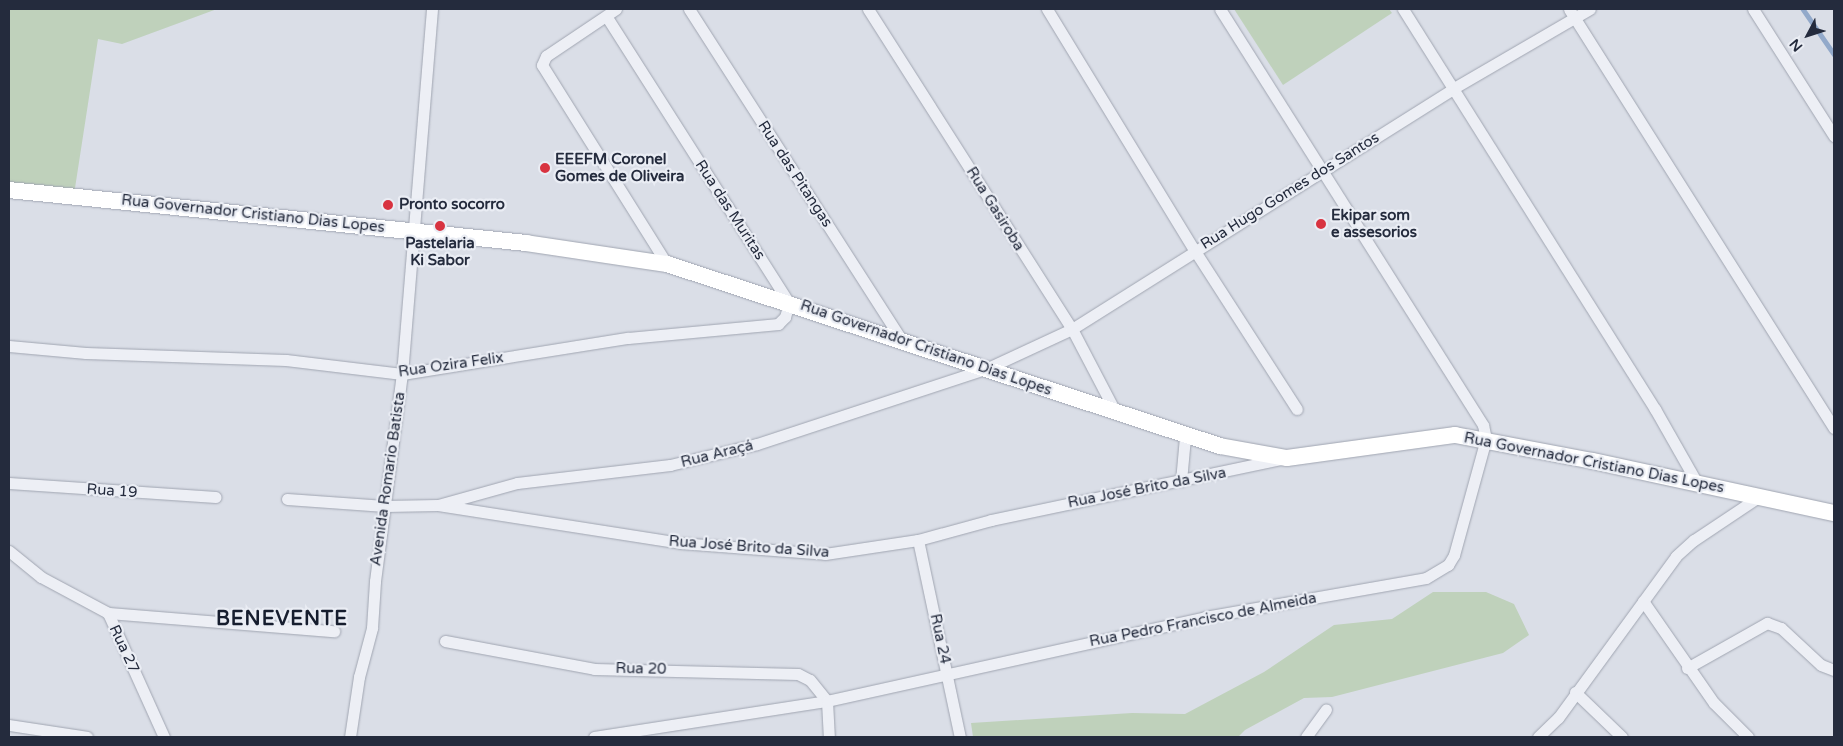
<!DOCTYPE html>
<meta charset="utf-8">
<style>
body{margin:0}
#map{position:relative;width:1843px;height:746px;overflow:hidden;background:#dadee7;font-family:"Varela Round",sans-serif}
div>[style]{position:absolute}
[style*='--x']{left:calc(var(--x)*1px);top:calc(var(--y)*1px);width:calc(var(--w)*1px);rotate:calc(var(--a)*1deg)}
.green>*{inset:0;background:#bfd1bb}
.stream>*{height:4.5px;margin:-2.25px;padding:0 2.25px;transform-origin:2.25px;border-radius:2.25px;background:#92a9ca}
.roads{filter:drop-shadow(0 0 1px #a0a5b1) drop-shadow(0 0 1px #a0a5b1)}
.street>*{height:11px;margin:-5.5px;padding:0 5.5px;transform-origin:5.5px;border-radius:5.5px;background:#edeff5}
.secondary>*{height:16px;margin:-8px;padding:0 8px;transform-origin:8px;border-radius:8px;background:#fff}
.dots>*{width:14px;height:14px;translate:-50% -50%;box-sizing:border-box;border:2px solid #eaedf4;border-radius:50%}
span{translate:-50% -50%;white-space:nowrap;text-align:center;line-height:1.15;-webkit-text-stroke:4.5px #eaedf4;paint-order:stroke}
.poi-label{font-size:15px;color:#242b3d;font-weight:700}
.left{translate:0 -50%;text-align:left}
.street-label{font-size:15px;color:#242b3d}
.district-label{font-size:20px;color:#161d2e;font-weight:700;letter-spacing:1px}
.frame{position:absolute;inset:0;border:10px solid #242b3d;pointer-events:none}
.north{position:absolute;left:1783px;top:10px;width:50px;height:50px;-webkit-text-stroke:4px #eaedf4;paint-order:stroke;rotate:230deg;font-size:14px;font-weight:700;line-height:20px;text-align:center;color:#242b3d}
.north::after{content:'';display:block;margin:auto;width:18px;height:22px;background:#242b3d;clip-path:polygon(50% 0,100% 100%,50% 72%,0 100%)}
</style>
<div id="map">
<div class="green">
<i style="clip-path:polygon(9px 9px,217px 9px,122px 44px,98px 39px,73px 201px,9px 194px)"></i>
<i style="clip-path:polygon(1234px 9px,1389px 9px,1392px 13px,1283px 85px)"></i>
<i style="clip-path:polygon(1433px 592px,1486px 592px,1514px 604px,1529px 635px,1503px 653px,1332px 697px,1304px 698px,1245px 730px,1238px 737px,973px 737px,971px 723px,1132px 713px,1185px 714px,1264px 672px,1334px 625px,1392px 619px)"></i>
</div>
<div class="stream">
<i style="--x:1803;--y:9;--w:55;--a:55.4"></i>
</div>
<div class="roads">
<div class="street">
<i style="--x:616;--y:9;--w:84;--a:146.1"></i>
<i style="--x:546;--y:56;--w:10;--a:114"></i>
<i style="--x:542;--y:65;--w:235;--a:57.9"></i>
<i style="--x:689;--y:9;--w:391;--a:57.3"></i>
<i style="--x:868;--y:9;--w:379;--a:57.5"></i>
<i style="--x:1072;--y:329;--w:95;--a:62.4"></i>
<i style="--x:1047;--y:9;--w:284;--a:58.6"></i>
<i style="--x:1195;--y:251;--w:188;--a:57.2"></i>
<i style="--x:1403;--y:9;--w:473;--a:57.8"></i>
<i style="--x:1655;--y:409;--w:85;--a:60.4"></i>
<i style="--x:1569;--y:9;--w:496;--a:57.7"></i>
<i style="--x:1753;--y:9;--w:151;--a:57.5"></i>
<i style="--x:9;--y:346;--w:77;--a:5.2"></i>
<i style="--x:86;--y:353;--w:200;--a:2"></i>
<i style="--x:286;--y:360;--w:117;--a:6.9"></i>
<i style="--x:402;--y:374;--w:229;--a:-9.1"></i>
<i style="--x:628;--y:338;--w:151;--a:-5.3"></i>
<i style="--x:778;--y:324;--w:10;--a:-45"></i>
<i style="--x:785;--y:317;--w:15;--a:-74"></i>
<i style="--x:789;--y:303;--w:340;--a:-122.5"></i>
<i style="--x:1181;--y:481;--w:44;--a:-84.8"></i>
<i style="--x:9;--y:483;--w:207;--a:3.9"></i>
<i style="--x:287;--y:499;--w:98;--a:4.1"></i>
<i style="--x:385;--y:506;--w:53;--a:-1.1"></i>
<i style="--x:438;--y:505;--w:245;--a:8.9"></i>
<i style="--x:680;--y:543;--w:145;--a:4.3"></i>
<i style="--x:825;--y:554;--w:94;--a:-8.6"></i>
<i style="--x:918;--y:540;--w:76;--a:-15.3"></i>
<i style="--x:991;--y:520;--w:295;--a:-11.9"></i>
<i style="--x:438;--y:505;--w:82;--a:-15.6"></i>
<i style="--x:517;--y:483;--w:154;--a:-6.7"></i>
<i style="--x:670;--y:465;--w:89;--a:-13.6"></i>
<i style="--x:757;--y:444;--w:243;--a:-18.2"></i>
<i style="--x:988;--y:368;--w:93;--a:-24.9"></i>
<i style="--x:1072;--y:329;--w:452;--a:-32.2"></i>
<i style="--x:1454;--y:88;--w:157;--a:-30.2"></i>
<i style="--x:918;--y:540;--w:201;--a:78"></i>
<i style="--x:9;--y:551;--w:41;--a:39.1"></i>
<i style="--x:41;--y:577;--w:76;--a:28.2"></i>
<i style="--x:108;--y:613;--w:136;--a:65.7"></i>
<i style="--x:1643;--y:601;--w:124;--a:55.2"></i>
<i style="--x:1714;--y:703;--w:48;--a:45"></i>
<i style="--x:108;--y:613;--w:227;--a:4.6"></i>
<i style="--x:445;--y:641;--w:152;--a:10.6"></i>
<i style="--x:594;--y:669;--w:204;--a:1.4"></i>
<i style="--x:798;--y:674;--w:13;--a:27"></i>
<i style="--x:810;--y:680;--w:27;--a:51"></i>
<i style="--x:1687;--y:668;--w:92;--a:-29.4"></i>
<i style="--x:1767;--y:623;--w:15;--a:20"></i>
<i style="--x:1781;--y:628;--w:54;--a:42.8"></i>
<i style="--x:1821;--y:665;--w:14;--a:21"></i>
<i style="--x:1575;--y:692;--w:65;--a:43.8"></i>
<i style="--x:827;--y:701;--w:36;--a:87"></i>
<i style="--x:9;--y:725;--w:79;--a:8.7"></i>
<i style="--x:350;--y:737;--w:61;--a:-81.5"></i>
<i style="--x:359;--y:677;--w:51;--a:-75.1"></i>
<i style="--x:372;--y:628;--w:47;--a:-86.3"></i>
<i style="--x:375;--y:581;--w:209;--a:-82.6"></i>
<i style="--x:402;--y:374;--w:366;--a:-85.3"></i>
<i style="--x:594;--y:737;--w:236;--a:-8.8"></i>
<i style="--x:827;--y:701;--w:387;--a:-12.5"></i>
<i style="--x:1205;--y:617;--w:224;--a:-10"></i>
<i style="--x:1426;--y:578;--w:26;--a:-31"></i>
<i style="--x:1448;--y:565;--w:12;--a:-59"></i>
<i style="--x:1454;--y:555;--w:120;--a:-74.6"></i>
<i style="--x:1486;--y:439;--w:14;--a:-102"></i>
<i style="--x:1483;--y:425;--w:492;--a:-122.3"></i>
<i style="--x:1306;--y:737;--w:34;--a:-54"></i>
<i style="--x:1538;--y:737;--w:28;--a:-44"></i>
<i style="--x:1558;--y:718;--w:200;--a:-53.9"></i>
<i style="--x:1676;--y:556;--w:24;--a:-42"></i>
<i style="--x:1694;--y:540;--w:76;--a:-33.7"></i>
</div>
<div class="secondary">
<i style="--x:9;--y:190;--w:520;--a:5.85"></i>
<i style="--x:526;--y:243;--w:143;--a:8.5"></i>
<i style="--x:667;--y:264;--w:582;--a:18.22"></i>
<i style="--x:1220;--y:446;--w:68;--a:10.2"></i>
<i style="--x:1287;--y:458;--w:170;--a:-7.8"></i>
<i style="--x:1455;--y:435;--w:140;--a:10.7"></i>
<i style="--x:1593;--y:461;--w:247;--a:12.2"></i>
</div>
</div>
<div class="dots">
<i style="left:545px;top:168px;background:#d83340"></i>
<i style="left:388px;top:205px;background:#d83340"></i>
<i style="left:1321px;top:224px;background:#d83340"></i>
<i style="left:440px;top:226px;background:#d83340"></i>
</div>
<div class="poi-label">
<span class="left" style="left:555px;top:168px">EEEFM Coronel<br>Gomes de Oliveira</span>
<span class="left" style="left:399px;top:205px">Pronto socorro</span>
<span class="left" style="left:1331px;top:224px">Ekipar som<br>e assesorios</span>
<span style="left:440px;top:252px">Pastelaria<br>Ki Sabor</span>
</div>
<div class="street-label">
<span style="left:795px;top:174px;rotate:57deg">Rua das Pitangas</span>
<span style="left:1290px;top:191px;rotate:-32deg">Rua Hugo Gomes dos Santos</span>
<span style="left:995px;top:209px;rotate:58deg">Rua Gasiroba</span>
<span style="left:730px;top:210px;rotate:57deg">Rua das Muritas</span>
<span style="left:253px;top:214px;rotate:6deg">Rua Governador Cristiano Dias Lopes</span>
<span style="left:926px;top:348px;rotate:19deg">Rua Governador Cristiano Dias Lopes</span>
<span style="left:451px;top:365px;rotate:-8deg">Rua Ozira Felix</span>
<span style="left:717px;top:454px;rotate:-14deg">Rua Araçá</span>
<span style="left:1594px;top:463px;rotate:11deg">Rua Governador Cristiano Dias Lopes</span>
<span style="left:388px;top:479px;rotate:-82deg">Avenida Romario Batista</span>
<span style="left:1147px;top:488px;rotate:-11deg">Rua José Brito da Silva</span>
<span style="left:112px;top:491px;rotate:4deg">Rua 19</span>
<span style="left:749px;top:547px;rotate:4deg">Rua José Brito da Silva</span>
<span style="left:1203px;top:620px;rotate:-11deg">Rua Pedro Francisco de Almeida</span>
<span style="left:940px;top:639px;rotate:78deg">Rua 24</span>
<span style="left:124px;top:649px;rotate:65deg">Rua 27</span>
<span style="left:641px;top:669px;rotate:1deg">Rua 20</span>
</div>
<div class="district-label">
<span style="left:282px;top:619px">BENEVENTE</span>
</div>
<div class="frame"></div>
<div class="north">N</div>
</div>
